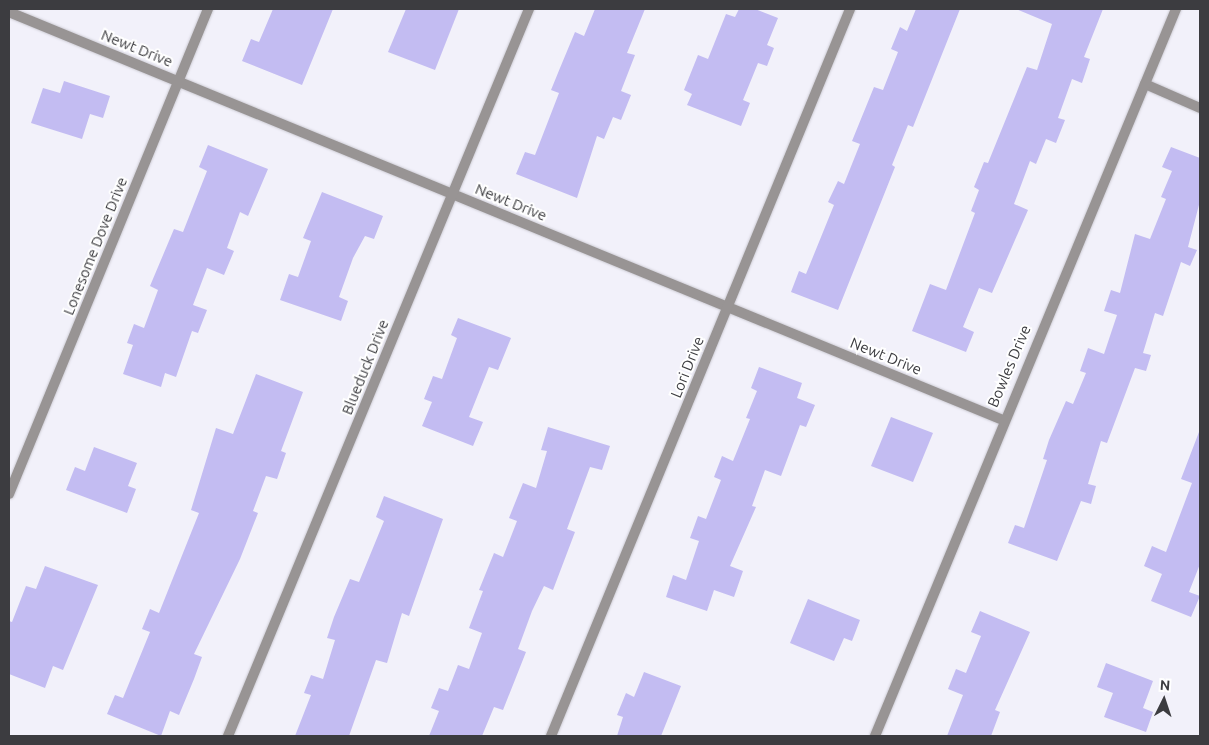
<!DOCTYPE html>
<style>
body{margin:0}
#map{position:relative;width:1209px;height:745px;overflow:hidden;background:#f2f1fa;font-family:Ubuntu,sans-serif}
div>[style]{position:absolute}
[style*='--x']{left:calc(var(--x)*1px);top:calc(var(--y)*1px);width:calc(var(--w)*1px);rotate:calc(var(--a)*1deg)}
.building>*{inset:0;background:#c3bcf2}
.roads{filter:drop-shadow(0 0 1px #cecdd5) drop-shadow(0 0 1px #cecdd5)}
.minor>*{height:10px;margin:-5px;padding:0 5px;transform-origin:5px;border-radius:5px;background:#989494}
span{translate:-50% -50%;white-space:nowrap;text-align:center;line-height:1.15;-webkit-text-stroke:4px #fff;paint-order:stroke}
.street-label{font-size:15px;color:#3c3c40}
.frame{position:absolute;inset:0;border:10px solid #3c3c40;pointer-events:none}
.north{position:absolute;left:1139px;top:675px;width:50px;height:50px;-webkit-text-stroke:4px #fff;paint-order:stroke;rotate:4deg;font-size:14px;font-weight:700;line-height:20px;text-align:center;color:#3c3c40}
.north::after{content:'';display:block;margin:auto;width:18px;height:22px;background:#3c3c40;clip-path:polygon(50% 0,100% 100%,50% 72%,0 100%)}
</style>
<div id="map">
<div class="building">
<i style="clip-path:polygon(273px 9px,333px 9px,302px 85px,242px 61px,251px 39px,259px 42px)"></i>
<i style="clip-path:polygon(406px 9px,459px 9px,435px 70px,388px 52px)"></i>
<i style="clip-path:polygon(595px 9px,645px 9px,627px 53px,635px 55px,621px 91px,631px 95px,621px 120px,613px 117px,604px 139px,597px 136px,577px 198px,516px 174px,525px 152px,535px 155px,559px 93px,551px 90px,560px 68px,575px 32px,584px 36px)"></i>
<i style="clip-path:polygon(739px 9px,755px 9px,778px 18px,767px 45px,774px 48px,767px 66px,758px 63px,743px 100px,750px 103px,741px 126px,687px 105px,692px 94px,684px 90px,698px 55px,708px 59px,726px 14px,735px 17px)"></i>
<i style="clip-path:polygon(916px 9px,960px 9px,913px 127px,908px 125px,892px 165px,895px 167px,838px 310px,791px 292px,799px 271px,806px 274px,834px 205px,828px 202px,838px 181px,844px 184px,860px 144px,852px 141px,874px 87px,883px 90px,898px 52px,891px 49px,900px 27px,907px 31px)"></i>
<i style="clip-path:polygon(1016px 9px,1103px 9px,1084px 57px,1090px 59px,1082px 83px,1072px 79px,1058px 118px,1065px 120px,1056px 143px,1046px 139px,1036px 164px,1030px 161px,1014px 204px,1028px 210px,992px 293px,979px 288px,963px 327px,974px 332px,966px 352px,912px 331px,930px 284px,946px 290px,975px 213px,971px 211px,979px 190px,974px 187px,984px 162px,988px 163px,1027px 67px,1037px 70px,1052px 24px)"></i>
<i style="clip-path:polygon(64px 81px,110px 96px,103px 118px,90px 114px,82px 139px,31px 123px,43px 88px,60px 93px)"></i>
<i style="clip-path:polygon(208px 145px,268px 169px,248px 216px,240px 212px,227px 248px,234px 251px,224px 275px,207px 268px,193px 305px,207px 310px,198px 333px,192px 331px,176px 377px,165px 373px,161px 387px,123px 374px,133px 345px,127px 343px,134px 324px,144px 328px,158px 290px,150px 286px,174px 229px,183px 232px,207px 171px,199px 167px)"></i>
<i style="clip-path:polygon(1171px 147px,1200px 158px,1200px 201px,1188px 247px,1197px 250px,1190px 266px,1181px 262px,1163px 316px,1155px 313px,1143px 353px,1151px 355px,1146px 371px,1135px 368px,1107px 443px,1101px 441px,1088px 484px,1096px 486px,1091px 504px,1081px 501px,1057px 561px,1008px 543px,1015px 525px,1024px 528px,1047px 460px,1043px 459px,1049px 440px,1066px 401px,1073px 404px,1086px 373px,1080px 371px,1088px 348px,1104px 354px,1117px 315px,1104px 311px,1111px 290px,1120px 293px,1135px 234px,1150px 239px,1166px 199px,1161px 197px,1172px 171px,1162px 167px)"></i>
<i style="clip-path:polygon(322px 192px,383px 216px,374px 239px,365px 236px,353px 258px,339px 297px,348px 301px,341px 321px,280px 300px,289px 274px,298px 277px,311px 241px,303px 238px)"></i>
<i style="clip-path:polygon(458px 318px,511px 338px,498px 370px,489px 367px,469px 417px,483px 422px,473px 446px,422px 426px,432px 402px,424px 399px,433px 376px,442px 379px,457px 338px,451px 335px)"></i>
<i style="clip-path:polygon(759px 367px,802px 383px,797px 398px,815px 405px,806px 427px,800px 425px,781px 476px,765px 470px,752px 506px,756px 507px,730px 566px,743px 571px,734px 597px,714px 590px,707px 611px,666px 597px,673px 575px,686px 580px,699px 541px,690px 538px,698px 516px,706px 519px,721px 480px,714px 477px,722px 456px,733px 461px,750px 419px,746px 418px,757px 391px,751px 388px)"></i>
<i style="clip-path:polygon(256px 374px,303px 392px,281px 451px,286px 453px,277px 479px,266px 476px,253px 511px,258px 513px,240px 559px,194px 654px,202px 657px,194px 679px,179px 715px,170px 711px,161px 736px,107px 714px,115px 695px,123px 698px,150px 632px,142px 629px,150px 609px,159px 613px,199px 513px,191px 510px,216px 428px,233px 434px)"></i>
<i style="clip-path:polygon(891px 417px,933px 433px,913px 482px,871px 466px)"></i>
<i style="clip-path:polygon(548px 427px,610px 446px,602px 470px,590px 467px,567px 529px,575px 532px,553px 590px,544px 586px,532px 611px,518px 649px,526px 652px,503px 710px,494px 707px,482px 736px,429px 736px,439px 711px,431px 708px,439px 688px,448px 691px,458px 665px,469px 669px,482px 633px,469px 628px,483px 591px,479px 590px,494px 553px,503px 557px,517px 521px,509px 518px,523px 483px,536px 488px,547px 451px,541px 450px)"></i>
<i style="clip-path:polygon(1199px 432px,1200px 564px,1189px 592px,1200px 596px,1191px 617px,1151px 601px,1162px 574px,1144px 566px,1152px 546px,1166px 552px,1192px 483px,1181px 479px)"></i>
<i style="clip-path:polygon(94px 447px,137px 463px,128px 486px,136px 489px,127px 513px,66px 490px,75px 467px,85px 471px)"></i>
<i style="clip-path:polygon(384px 496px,443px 519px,409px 616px,402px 613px,387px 663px,376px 660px,349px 736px,295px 736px,311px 695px,304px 693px,311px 675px,323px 679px,335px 640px,327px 638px,334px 617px,350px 579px,359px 582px,384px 521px,376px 517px)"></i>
<i style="clip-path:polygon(45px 566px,98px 585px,63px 670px,53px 666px,45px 688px,9px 674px,9px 621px,12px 622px,26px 586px,36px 589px)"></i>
<i style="clip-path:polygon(808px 599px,860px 620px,852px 641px,844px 638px,834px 661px,790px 643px)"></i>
<i style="clip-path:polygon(980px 611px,1030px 632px,995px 710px,1000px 712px,991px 736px,947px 736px,963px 695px,948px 689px,956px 669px,966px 673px,981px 636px,971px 632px)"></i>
<i style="clip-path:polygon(1106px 663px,1153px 681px,1143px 708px,1153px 712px,1146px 732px,1104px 717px,1113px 693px,1097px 687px)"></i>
<i style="clip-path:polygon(644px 672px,681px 686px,661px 736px,617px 736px,623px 717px,617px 715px,626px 693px,634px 697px)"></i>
</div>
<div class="roads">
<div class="minor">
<i style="--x:9;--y:12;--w:1074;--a:22.32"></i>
<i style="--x:1145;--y:84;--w:60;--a:23.6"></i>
<i style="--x:9;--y:494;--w:524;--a:-67.69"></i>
<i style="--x:228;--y:736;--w:787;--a:-67.51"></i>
<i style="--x:551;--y:736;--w:786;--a:-67.64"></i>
<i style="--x:875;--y:736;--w:787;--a:-67.51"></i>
</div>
</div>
<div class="street-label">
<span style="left:137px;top:48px;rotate:22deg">Newt Drive</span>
<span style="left:511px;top:202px;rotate:22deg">Newt Drive</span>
<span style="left:95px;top:246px;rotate:-68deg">Lonesome Dove Drive</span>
<span style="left:886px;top:356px;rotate:22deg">Newt Drive</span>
<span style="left:1009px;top:366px;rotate:-67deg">Bowles Drive</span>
<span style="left:365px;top:367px;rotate:-68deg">Blueduck Drive</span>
<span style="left:687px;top:367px;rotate:-68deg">Lori Drive</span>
</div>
<div class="frame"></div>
<div class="north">N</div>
</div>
